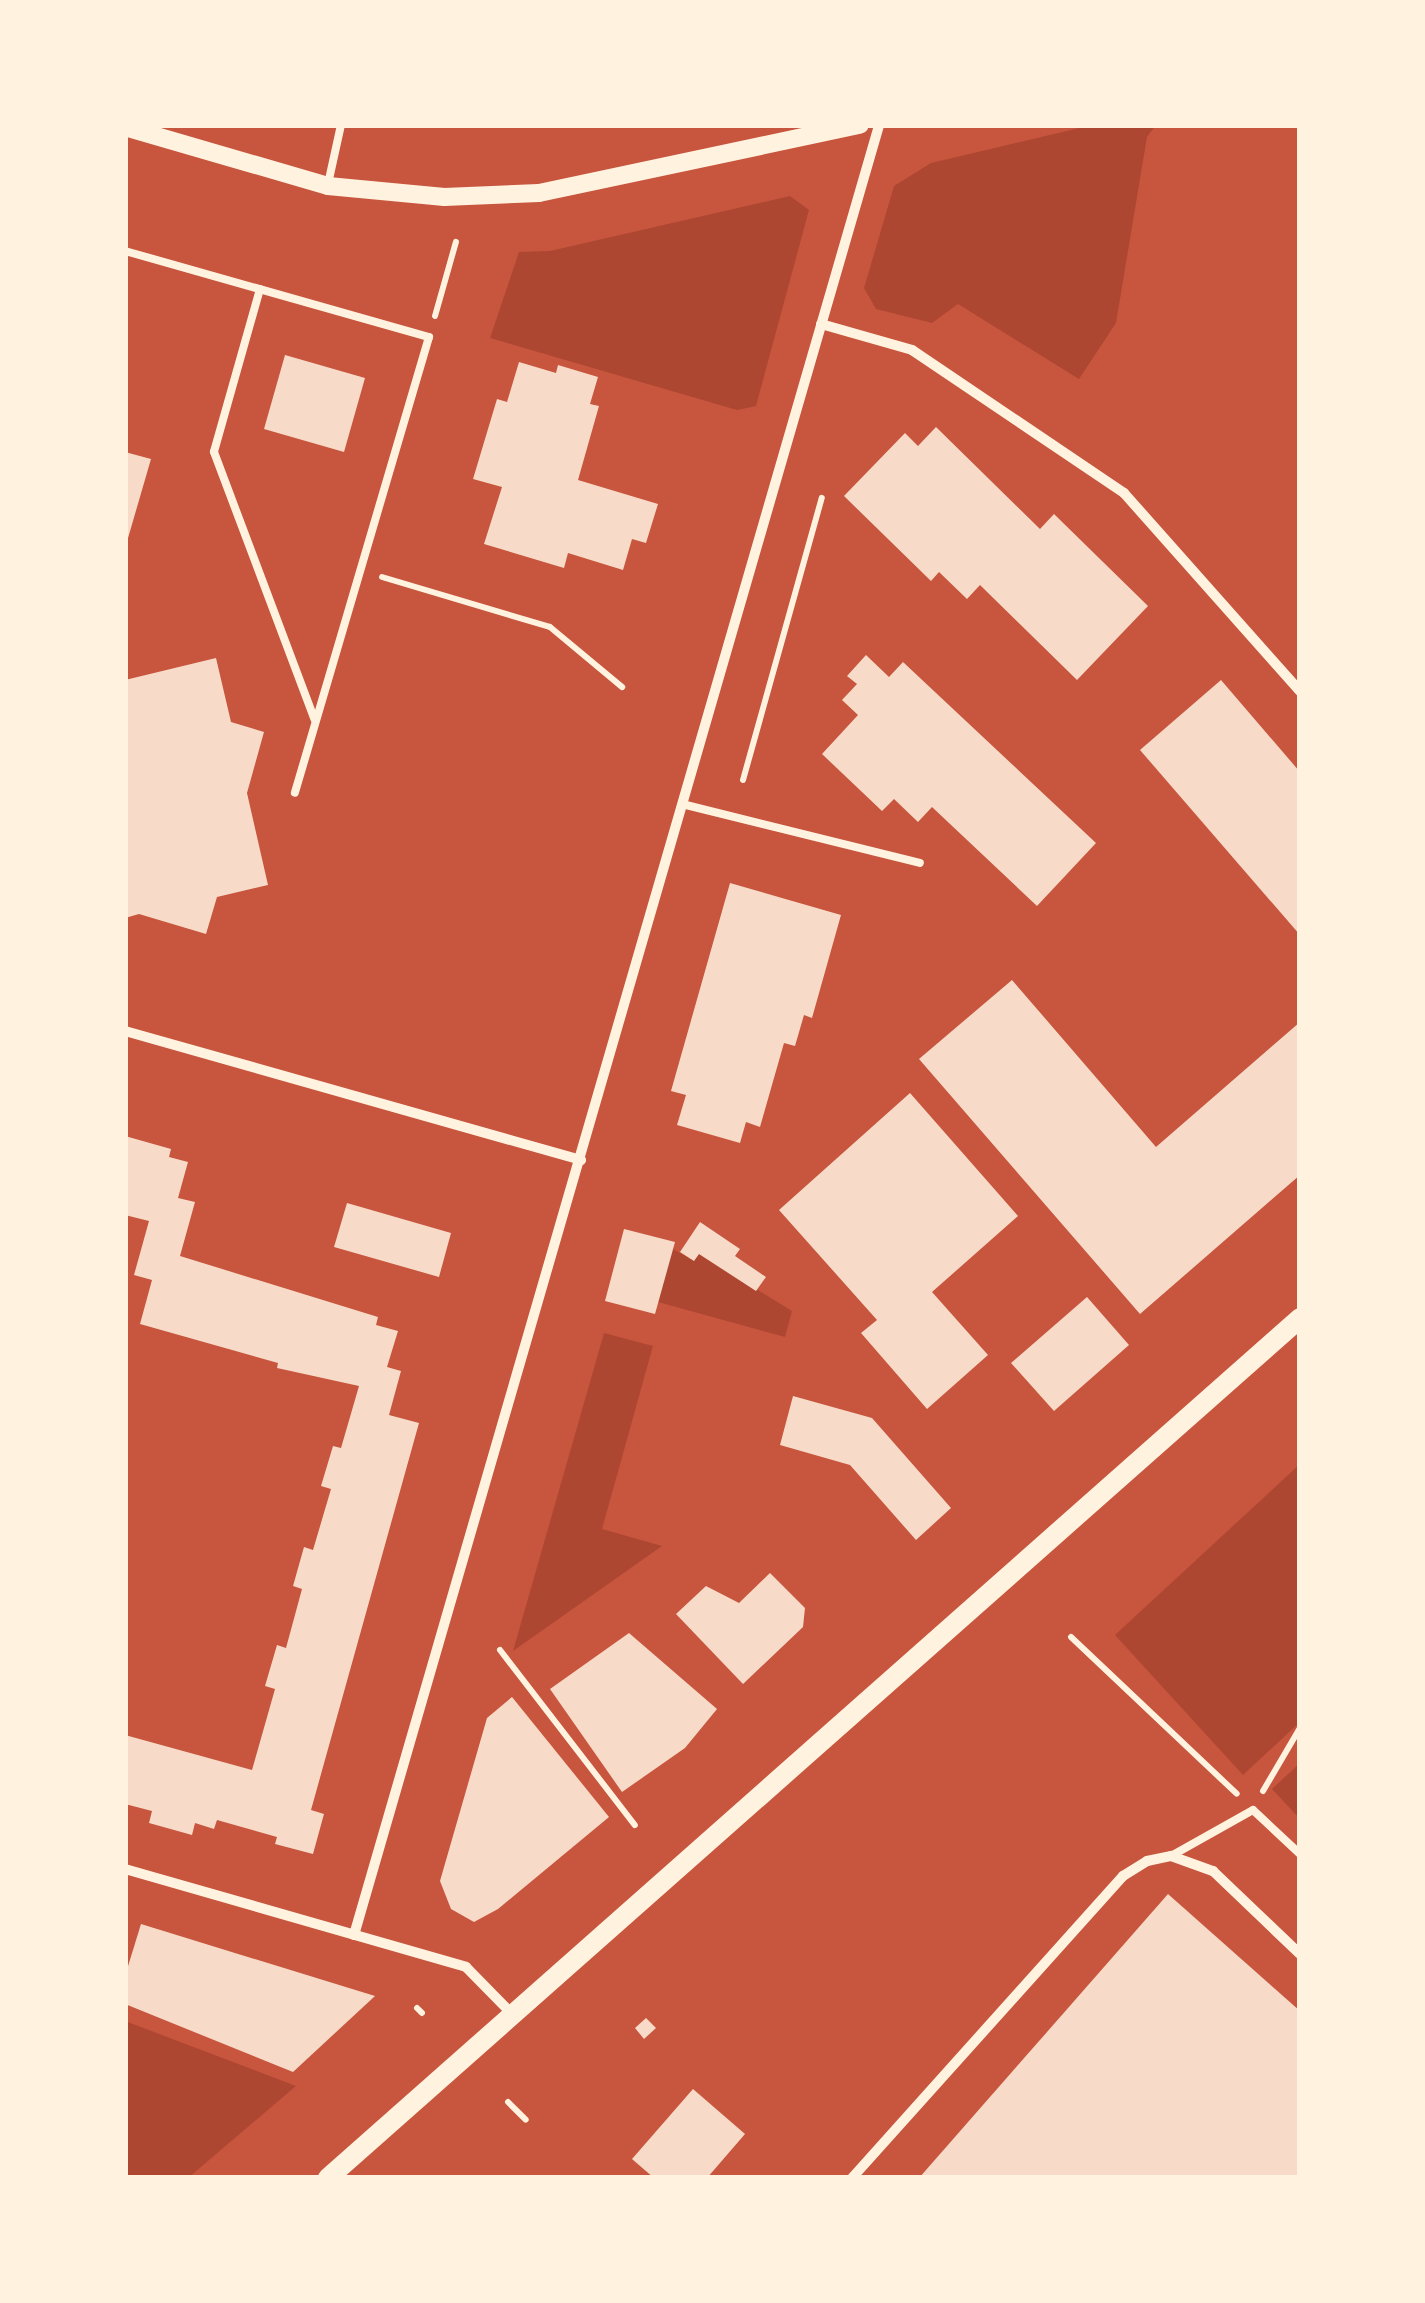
<!DOCTYPE html>
<style>
body{margin:0}
#map{position:relative;width:1425px;height:2303px;overflow:hidden;background:#c8553d;font-family:Rubik,sans-serif}
div>[style]{position:absolute}
[style*='--x']{left:calc(var(--x)*1px);top:calc(var(--y)*1px);width:calc(var(--w)*1px);rotate:calc(var(--a)*1deg)}
.green>*{inset:0;background:#ae4732}
.building>*{inset:0;background:#f7dbc8}
.path>*{height:6px;margin:-3px;padding:0 3px;transform-origin:3px;border-radius:3px;background:#fff3e0}
.service>*{height:8px;margin:-4px;padding:0 4px;transform-origin:4px;border-radius:4px;background:#fff3e0}
.minor>*{height:10px;margin:-5px;padding:0 5px;transform-origin:5px;border-radius:5px;background:#fff3e0}
.tertiary>*{height:18px;margin:-9px;padding:0 9px;transform-origin:9px;border-radius:9px;background:#fff3e0}
.secondary>*{height:20px;margin:-10px;padding:0 10px;transform-origin:10px;border-radius:10px;background:#fff3e0}
span{translate:-50% -50%;white-space:nowrap;text-align:center;line-height:1.15;-webkit-text-stroke:8px #fff3e0;paint-order:stroke}
.frame{position:absolute;inset:0;border:128px solid #fff3e0;pointer-events:none}
</style>
<div id="map">
<div class="green">
<i style="clip-path:polygon(1092px 125px,1156px 125px,1147px 137px,1116px 323px,1079px 379px,958px 304px,932px 323px,876px 309px,864px 288px,894px 186px,931px 163px)"></i>
<i style="clip-path:polygon(790px 196px,809px 210px,756px 406px,737px 410px,490px 338px,519px 252px,550px 251px)"></i>
<i style="clip-path:polygon(673px 1249px,694px 1261px,699px 1254px,792px 1311px,785px 1337px,658px 1302px)"></i>
<i style="clip-path:polygon(604px 1333px,653px 1346px,602px 1529px,662px 1546px,513px 1651px)"></i>
<i style="clip-path:polygon(1300px 1464px,1300px 1722px,1243px 1775px,1115px 1635px)"></i>
<i style="clip-path:polygon(1300px 1763px,1300px 1819px,1272px 1789px)"></i>
<i style="clip-path:polygon(125px 2021px,296px 2086px,188px 2178px,125px 2178px)"></i>
</div>
<div class="building">
<i style="clip-path:polygon(285px 355px,365px 378px,344px 452px,264px 429px)"></i>
<i style="clip-path:polygon(519px 362px,556px 373px,558px 365px,598px 377px,590px 404px,599px 406px,578px 480px,658px 504px,646px 543px,632px 539px,623px 570px,568px 553px,564px 568px,484px 544px,502px 487px,473px 479px,497px 399px,507px 402px)"></i>
<i style="clip-path:polygon(936px 427px,1040px 529px,1054px 514px,1148px 606px,1077px 680px,980px 585px,967px 599px,939px 572px,931px 581px,844px 496px,905px 433px,918px 446px)"></i>
<i style="clip-path:polygon(125px 452px,151px 459px,126px 545px,125px 545px)"></i>
<i style="clip-path:polygon(866px 655px,889px 677px,903px 662px,1096px 843px,1037px 906px,932px 807px,918px 822px,894px 799px,882px 811px,822px 754px,858px 715px,842px 700px,857px 684px,847px 676px)"></i>
<i style="clip-path:polygon(216px 658px,231px 722px,264px 732px,247px 793px,268px 885px,217px 897px,206px 934px,139px 914px,125px 918px,125px 680px)"></i>
<i style="clip-path:polygon(1221px 680px,1300px 772px,1300px 935px,1140px 750px)"></i>
<i style="clip-path:polygon(730px 883px,841px 915px,812px 1018px,804px 1015px,795px 1046px,784px 1043px,760px 1127px,746px 1122px,740px 1143px,677px 1125px,686px 1095px,671px 1091px)"></i>
<i style="clip-path:polygon(1012px 980px,1156px 1147px,1300px 1022px,1300px 1175px,1140px 1314px,919px 1059px)"></i>
<i style="clip-path:polygon(910px 1093px,1018px 1216px,932px 1292px,988px 1355px,927px 1409px,861px 1333px,877px 1320px,779px 1210px)"></i>
<i style="clip-path:polygon(125px 1136px,171px 1149px,169px 1157px,188px 1162px,178px 1198px,195px 1202px,180px 1256px,378px 1317px,376px 1325px,398px 1331px,387px 1367px,401px 1371px,389px 1415px,419px 1423px,311px 1810px,324px 1814px,313px 1854px,275px 1844px,277px 1837px,217px 1820px,214px 1829px,195px 1823px,192px 1835px,149px 1823px,152px 1811px,125px 1804px,125px 1735px,252px 1770px,275px 1689px,265px 1686px,277px 1645px,286px 1648px,302px 1589px,293px 1586px,304px 1547px,313px 1550px,331px 1489px,321px 1486px,333px 1446px,341px 1448px,359px 1386px,277px 1368px,278px 1363px,140px 1324px,152px 1280px,134px 1275px,149px 1221px,125px 1215px)"></i>
<i style="clip-path:polygon(347px 1203px,451px 1233px,439px 1277px,334px 1247px)"></i>
<i style="clip-path:polygon(700px 1222px,740px 1249px,735px 1256px,766px 1277px,756px 1291px,699px 1254px,694px 1261px,680px 1252px)"></i>
<i style="clip-path:polygon(624px 1229px,675px 1242px,655px 1314px,605px 1301px)"></i>
<i style="clip-path:polygon(1087px 1297px,1129px 1345px,1054px 1411px,1011px 1363px)"></i>
<i style="clip-path:polygon(793px 1396px,872px 1418px,951px 1508px,916px 1540px,850px 1465px,780px 1445px)"></i>
<i style="clip-path:polygon(770px 1573px,805px 1608px,803px 1627px,743px 1684px,676px 1614px,706px 1586px,739px 1603px)"></i>
<i style="clip-path:polygon(629px 1633px,717px 1709px,685px 1748px,622px 1792px,550px 1689px)"></i>
<i style="clip-path:polygon(512px 1697px,609px 1817px,498px 1909px,474px 1922px,451px 1909px,440px 1881px,487px 1718px)"></i>
<i style="clip-path:polygon(1168px 1894px,1300px 2011px,1300px 2178px,919px 2178px)"></i>
<i style="clip-path:polygon(141px 1924px,375px 1996px,293px 2072px,125px 2004px,125px 1976px)"></i>
<i style="clip-path:polygon(646px 2018px,656px 2028px,644px 2039px,635px 2028px)"></i>
<i style="clip-path:polygon(693px 2089px,745px 2134px,707px 2178px,654px 2178px,632px 2159px)"></i>
</div>
<div class="path">
<i style="--x:435;--y:316;--w:77;--a:-74.2"></i>
<i style="--x:382;--y:577;--w:175;--a:16.6"></i>
<i style="--x:550;--y:627;--w:94;--a:39.8"></i>
<i style="--x:743;--y:780;--w:293;--a:-74.4"></i>
<i style="--x:1071;--y:1637;--w:228;--a:43.4"></i>
<i style="--x:500;--y:1650;--w:221;--a:52.4"></i>
<i style="--x:1263;--y:1791;--w:73;--a:-59.6"></i>
<i style="--x:417;--y:2008;--w:7;--a:45"></i>
<i style="--x:508;--y:2102;--w:25;--a:45"></i>
</div>
<div class="service">
<i style="--x:328;--y:184;--w:60;--a:-77.6"></i>
<i style="--x:125;--y:251;--w:316;--a:15.8"></i>
<i style="--x:429;--y:337;--w:475;--a:106.4"></i>
<i style="--x:260;--y:289;--w:169;--a:105.8"></i>
<i style="--x:214;--y:452;--w:286;--a:69.4"></i>
<i style="--x:682;--y:804;--w:245;--a:13.9"></i>
<i style="--x:1171;--y:1856;--w:94;--a:-29.3"></i>
<i style="--x:1253;--y:1810;--w:64;--a:43.1"></i>
</div>
<div class="minor">
<i style="--x:821;--y:324;--w:95;--a:15.9"></i>
<i style="--x:912;--y:350;--w:256;--a:34"></i>
<i style="--x:1124;--y:493;--w:265;--a:48.4"></i>
<i style="--x:125;--y:1031;--w:474;--a:15.8"></i>
<i style="--x:125;--y:1869;--w:355;--a:16"></i>
<i style="--x:466;--y:1967;--w:67;--a:45.6"></i>
<i style="--x:354;--y:1935;--w:1885;--a:-73.82"></i>
<i style="--x:852;--y:2178;--w:406;--a:-48.1"></i>
<i style="--x:1123;--y:1876;--w:28;--a:-32"></i>
<i style="--x:1147;--y:1861;--w:25;--a:-12"></i>
<i style="--x:1171;--y:1856;--w:45;--a:19.7"></i>
<i style="--x:1213;--y:1871;--w:120;--a:43.7"></i>
</div>
<div class="tertiary">
<i style="--x:125;--y:127;--w:211;--a:16.2"></i>
<i style="--x:328;--y:186;--w:117;--a:5.4"></i>
<i style="--x:444;--y:197;--w:95;--a:-2.4"></i>
<i style="--x:539;--y:193;--w:328;--a:-12"></i>
</div>
<div class="secondary">
<i style="--x:328;--y:2178;--w:1298;--a:-41.5"></i>
</div>
<div class="frame"></div>
</div>
